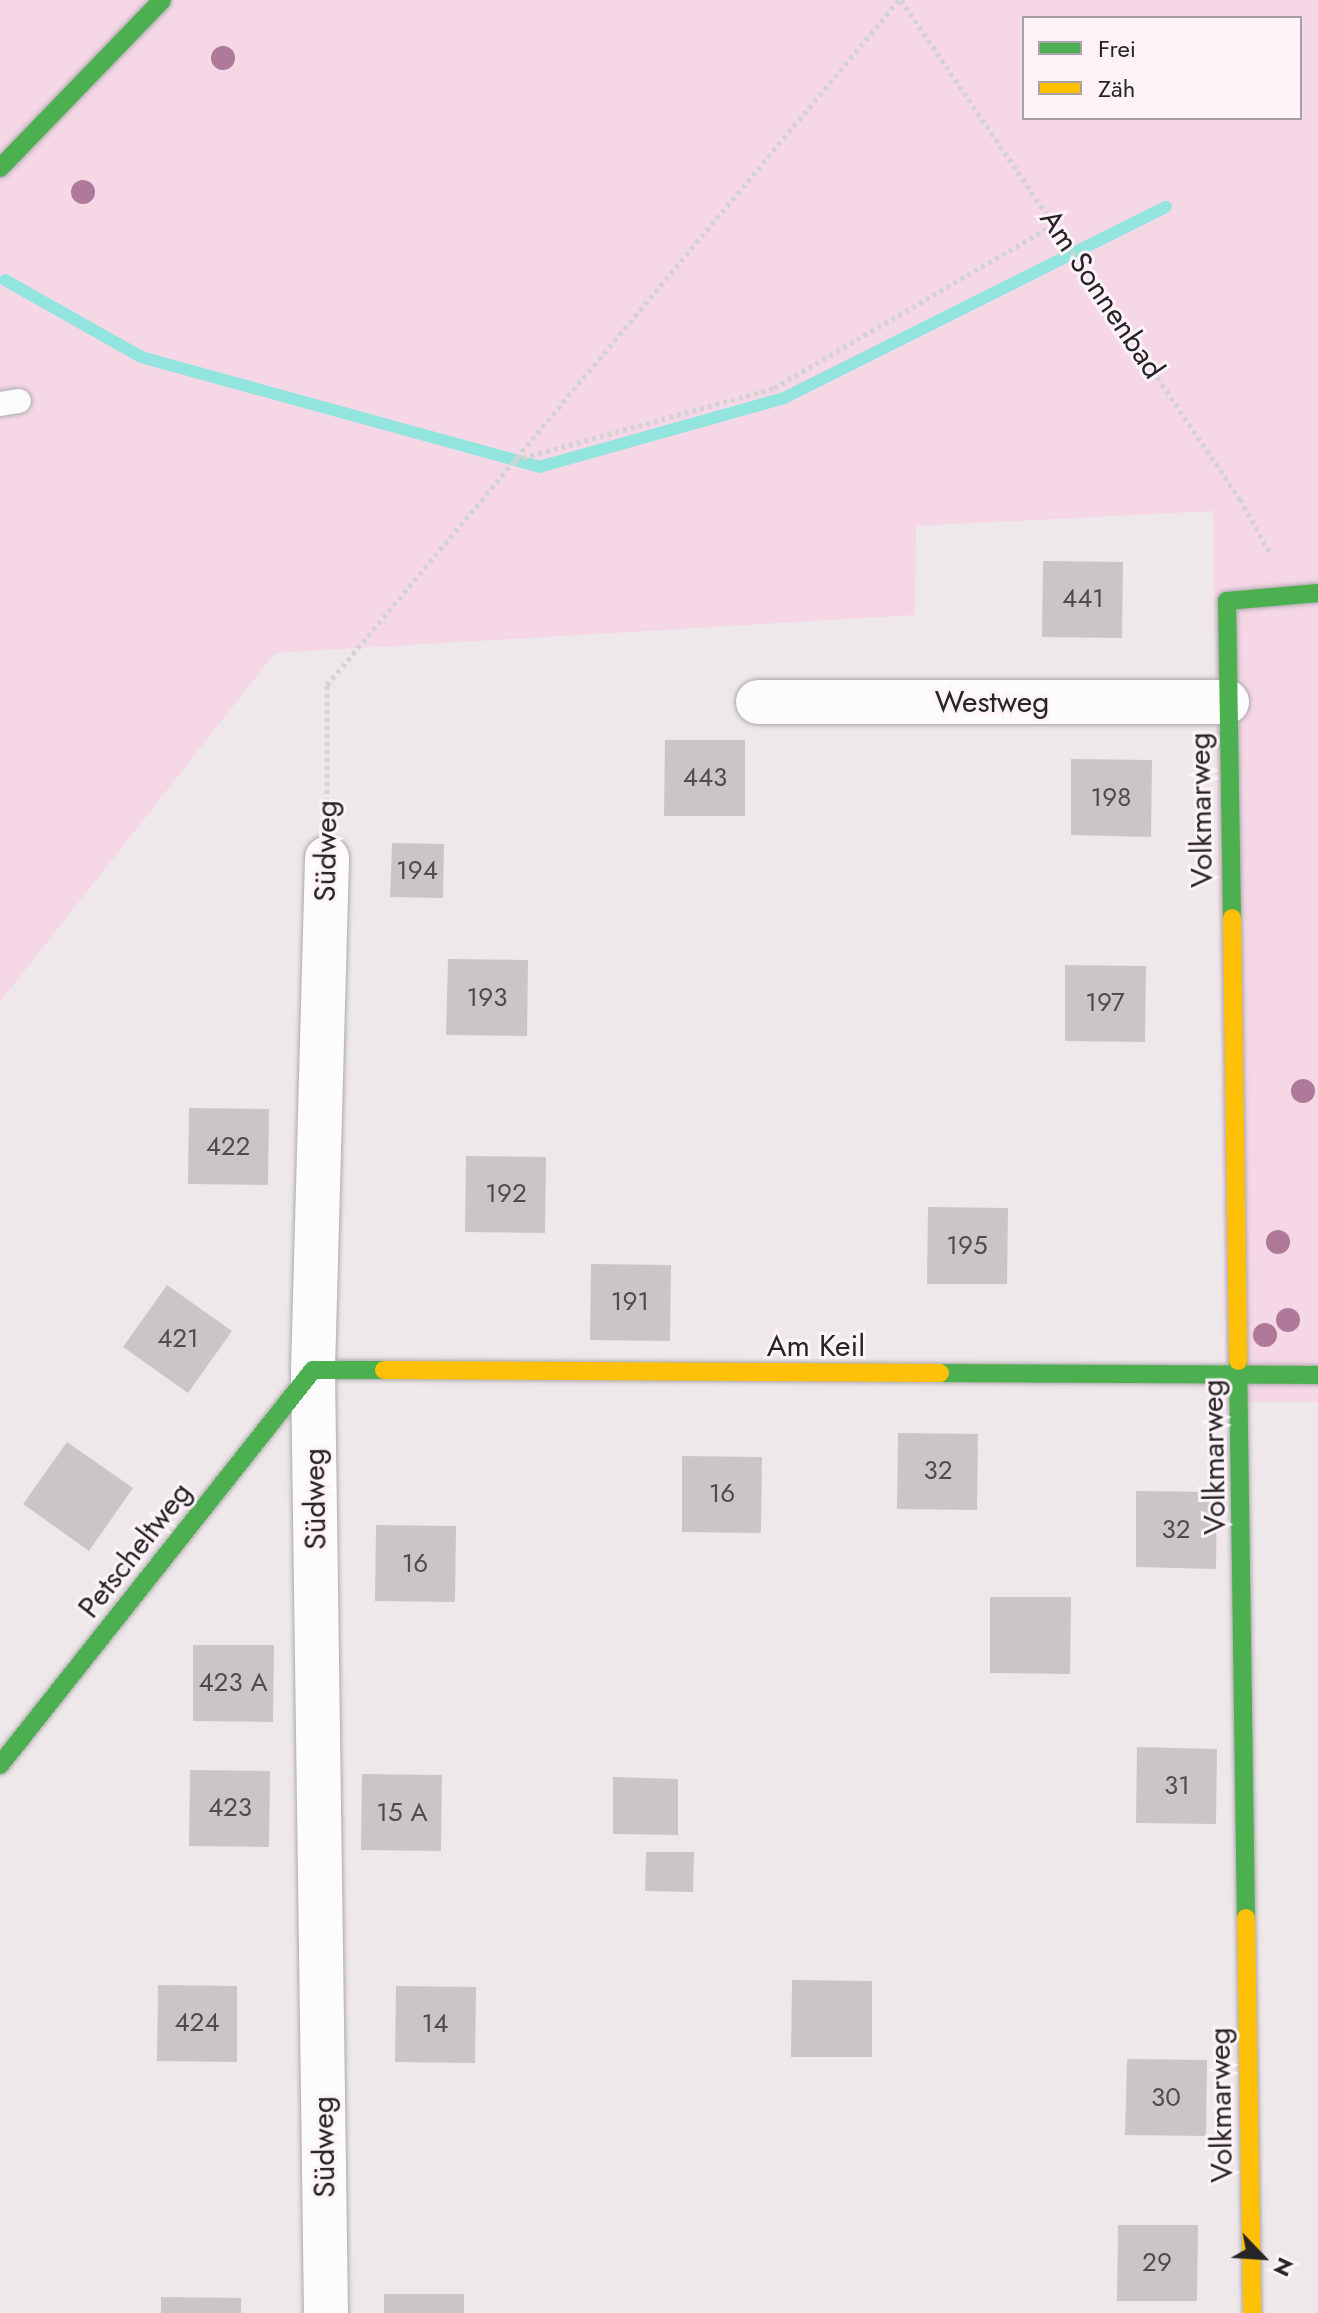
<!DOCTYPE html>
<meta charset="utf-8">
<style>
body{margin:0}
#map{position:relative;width:1318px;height:2313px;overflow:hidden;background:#eee8eb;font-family:Jost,sans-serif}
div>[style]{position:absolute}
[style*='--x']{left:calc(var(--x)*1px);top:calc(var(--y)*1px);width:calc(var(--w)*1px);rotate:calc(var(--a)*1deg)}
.green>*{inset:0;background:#f5d7e6}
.stream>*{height:12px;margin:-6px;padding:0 6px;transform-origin:6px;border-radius:6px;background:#92e4de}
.building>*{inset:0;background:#cac6c8}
.path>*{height:5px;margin-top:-2.5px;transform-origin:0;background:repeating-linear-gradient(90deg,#d4d2d2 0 4px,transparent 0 8px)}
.roads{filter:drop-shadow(0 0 2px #ada9ab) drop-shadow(0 0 2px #ada9ab)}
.lane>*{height:24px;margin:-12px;padding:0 12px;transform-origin:12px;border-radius:12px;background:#fcfcfc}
.street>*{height:44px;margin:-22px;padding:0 22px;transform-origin:22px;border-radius:22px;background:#fcfcfc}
.fast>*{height:18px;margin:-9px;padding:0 9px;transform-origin:9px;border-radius:9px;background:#4caf50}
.slow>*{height:18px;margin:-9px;padding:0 9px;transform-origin:9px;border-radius:9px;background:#ffc107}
.trees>*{width:24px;height:24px;margin:-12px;border-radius:50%;background:#af7999}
span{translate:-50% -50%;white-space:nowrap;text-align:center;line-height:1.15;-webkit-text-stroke:6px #fdf3f8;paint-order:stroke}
.number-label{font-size:26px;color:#504c4e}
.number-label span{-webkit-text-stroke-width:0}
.street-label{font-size:30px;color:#272425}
.legend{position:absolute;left:1022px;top:16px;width:280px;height:104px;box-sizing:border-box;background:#fdf3f8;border:2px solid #a7a0a4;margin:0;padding:10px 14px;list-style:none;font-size:24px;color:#272425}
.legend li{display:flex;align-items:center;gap:16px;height:40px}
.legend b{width:40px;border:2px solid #a7a0a4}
.north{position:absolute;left:1222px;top:2217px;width:80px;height:80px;-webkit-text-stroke:6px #fdf3f8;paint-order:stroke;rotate:115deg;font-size:22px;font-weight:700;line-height:32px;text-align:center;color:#272425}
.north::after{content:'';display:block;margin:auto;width:28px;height:36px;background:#272425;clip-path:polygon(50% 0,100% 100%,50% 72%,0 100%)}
</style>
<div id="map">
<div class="green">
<i style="clip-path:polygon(evenodd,0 0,1318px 0,1318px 1402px,1226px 1402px,1213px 511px,916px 526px,915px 615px,275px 653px,0 1002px,0 0,1024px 18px,1300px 18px,1300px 118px,1024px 118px,1024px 18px)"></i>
</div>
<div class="stream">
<i style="--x:5;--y:280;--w:156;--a:29.5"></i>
<i style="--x:141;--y:357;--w:413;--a:15.4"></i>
<i style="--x:539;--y:467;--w:255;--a:-15.7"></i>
<i style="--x:784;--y:398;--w:427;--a:-26.6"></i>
</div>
<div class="building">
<i style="clip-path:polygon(1043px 561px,1123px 562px,1122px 638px,1042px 637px)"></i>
<i style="clip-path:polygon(665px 740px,745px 740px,745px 816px,664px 816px)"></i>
<i style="clip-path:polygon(1071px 759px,1152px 760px,1151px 837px,1071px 835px)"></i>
<i style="clip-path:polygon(392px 843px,444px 844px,443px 898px,390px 897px)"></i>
<i style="clip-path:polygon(448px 959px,528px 960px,527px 1036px,446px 1035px)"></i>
<i style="clip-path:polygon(1065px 965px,1146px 966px,1145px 1042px,1065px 1041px)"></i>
<i style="clip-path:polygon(189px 1108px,269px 1109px,268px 1185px,188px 1184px)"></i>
<i style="clip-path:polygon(466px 1156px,546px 1157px,545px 1233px,465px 1232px)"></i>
<i style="clip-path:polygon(928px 1207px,1008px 1208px,1007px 1284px,927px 1284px)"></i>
<i style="clip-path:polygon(591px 1264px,671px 1265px,670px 1341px,590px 1340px)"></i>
<i style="clip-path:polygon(167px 1285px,232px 1331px,188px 1393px,123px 1347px)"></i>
<i style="clip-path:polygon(898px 1433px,978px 1434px,977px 1510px,897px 1509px)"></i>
<i style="clip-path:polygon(67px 1442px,133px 1488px,89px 1551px,23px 1504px)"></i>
<i style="clip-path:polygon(682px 1456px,762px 1457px,761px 1533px,682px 1532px)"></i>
<i style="clip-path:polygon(1136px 1491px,1217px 1492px,1216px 1569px,1136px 1567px)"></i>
<i style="clip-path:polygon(376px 1525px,456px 1526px,455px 1602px,375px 1601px)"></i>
<i style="clip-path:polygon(990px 1597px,1071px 1597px,1070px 1674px,990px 1673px)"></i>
<i style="clip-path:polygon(193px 1645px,274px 1645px,273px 1722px,193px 1721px)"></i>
<i style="clip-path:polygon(1137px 1747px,1217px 1749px,1216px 1824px,1136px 1823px)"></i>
<i style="clip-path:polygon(190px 1770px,270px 1771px,269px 1847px,189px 1846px)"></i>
<i style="clip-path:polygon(362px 1774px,442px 1775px,441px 1851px,361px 1850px)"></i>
<i style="clip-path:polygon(613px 1777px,678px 1779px,678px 1835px,613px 1834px)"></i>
<i style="clip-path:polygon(646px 1852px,694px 1852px,693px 1892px,645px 1891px)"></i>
<i style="clip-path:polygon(792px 1980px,872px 1981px,872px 2057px,791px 2057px)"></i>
<i style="clip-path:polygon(158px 1985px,237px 1986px,237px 2062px,157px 2061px)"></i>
<i style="clip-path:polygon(396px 1986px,476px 1987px,475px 2063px,395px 2062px)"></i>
<i style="clip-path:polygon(1127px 2059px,1207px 2060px,1206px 2136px,1125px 2135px)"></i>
<i style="clip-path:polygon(1118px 2225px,1198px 2225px,1197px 2301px,1117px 2301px)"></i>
<i style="clip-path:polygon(384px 2294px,464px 2294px,464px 2313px,384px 2313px)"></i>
<i style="clip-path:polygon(161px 2297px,241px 2298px,241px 2313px,161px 2313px)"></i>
</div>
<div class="path">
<i style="--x:901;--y:0;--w:603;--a:55.81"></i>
<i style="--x:1240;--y:499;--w:64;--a:61"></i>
<i style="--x:515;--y:460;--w:269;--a:-15.5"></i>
<i style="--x:774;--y:388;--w:325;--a:-30.3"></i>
<i style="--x:327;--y:817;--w:132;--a:-90"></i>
<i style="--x:327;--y:685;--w:892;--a:-50.14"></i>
</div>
<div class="roads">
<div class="lane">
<i style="--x:0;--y:404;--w:19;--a:-9"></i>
</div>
<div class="street">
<i style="--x:758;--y:702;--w:469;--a:0"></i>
<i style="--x:326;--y:2313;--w:943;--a:-90.79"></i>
<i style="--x:313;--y:1370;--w:512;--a:-88.43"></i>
</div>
<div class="fast">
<i style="--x:0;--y:168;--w:233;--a:-46"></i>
<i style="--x:1232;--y:918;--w:317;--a:-90.9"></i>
<i style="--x:1227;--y:601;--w:91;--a:-5"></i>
<i style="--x:1238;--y:1361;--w:557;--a:89.18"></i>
<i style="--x:940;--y:1373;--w:378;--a:0.3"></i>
<i style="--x:0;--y:1765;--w:504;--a:-51.61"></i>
<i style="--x:313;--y:1370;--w:71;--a:0"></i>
</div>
<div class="slow">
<i style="--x:1232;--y:918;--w:443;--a:89.2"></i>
<i style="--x:384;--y:1370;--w:556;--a:0.31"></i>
<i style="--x:1246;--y:1918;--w:395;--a:89.1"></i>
</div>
</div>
<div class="trees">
<i style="left:223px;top:58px"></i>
<i style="left:83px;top:192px"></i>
<i style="left:1303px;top:1091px"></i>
<i style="left:1278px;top:1242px"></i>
<i style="left:1288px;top:1320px"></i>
<i style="left:1265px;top:1335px"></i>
</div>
<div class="number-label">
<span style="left:1083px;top:599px">441</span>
<span style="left:705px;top:778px">443</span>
<span style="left:1111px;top:798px">198</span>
<span style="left:417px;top:871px">194</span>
<span style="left:487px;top:998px">193</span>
<span style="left:1105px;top:1003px">197</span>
<span style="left:228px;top:1147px">422</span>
<span style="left:506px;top:1194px">192</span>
<span style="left:967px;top:1246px">195</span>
<span style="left:630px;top:1302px">191</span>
<span style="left:178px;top:1339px">421</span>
<span style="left:938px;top:1471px">32</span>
<span style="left:722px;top:1494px">16</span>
<span style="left:1176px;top:1530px">32</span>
<span style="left:415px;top:1564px">16</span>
<span style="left:233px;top:1683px">423 A</span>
<span style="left:1177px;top:1786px">31</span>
<span style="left:230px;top:1808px">423</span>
<span style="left:402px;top:1813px">15 A</span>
<span style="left:197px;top:2023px">424</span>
<span style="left:435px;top:2024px">14</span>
<span style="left:1166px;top:2098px">30</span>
<span style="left:1157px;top:2263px">29</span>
</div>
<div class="street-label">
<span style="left:1102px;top:294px;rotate:56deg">Am Sonnenbad</span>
<span style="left:992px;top:702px">Westweg</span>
<span style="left:1201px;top:810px;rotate:-91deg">Volkmarweg</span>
<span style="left:326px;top:851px;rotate:-89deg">Südweg</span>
<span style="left:816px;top:1346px">Am Keil</span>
<span style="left:1214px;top:1457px;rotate:-91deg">Volkmarweg</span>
<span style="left:315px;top:1499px;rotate:-91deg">Südweg</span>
<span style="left:135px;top:1550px;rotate:-52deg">Petscheltweg</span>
<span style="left:1221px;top:2105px;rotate:-91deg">Volkmarweg</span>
<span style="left:324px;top:2147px;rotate:-91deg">Südweg</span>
</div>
<ul class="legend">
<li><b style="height:10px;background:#4caf50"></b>Frei</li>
<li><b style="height:10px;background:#ffc107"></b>Zäh</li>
</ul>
<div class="north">N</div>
</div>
